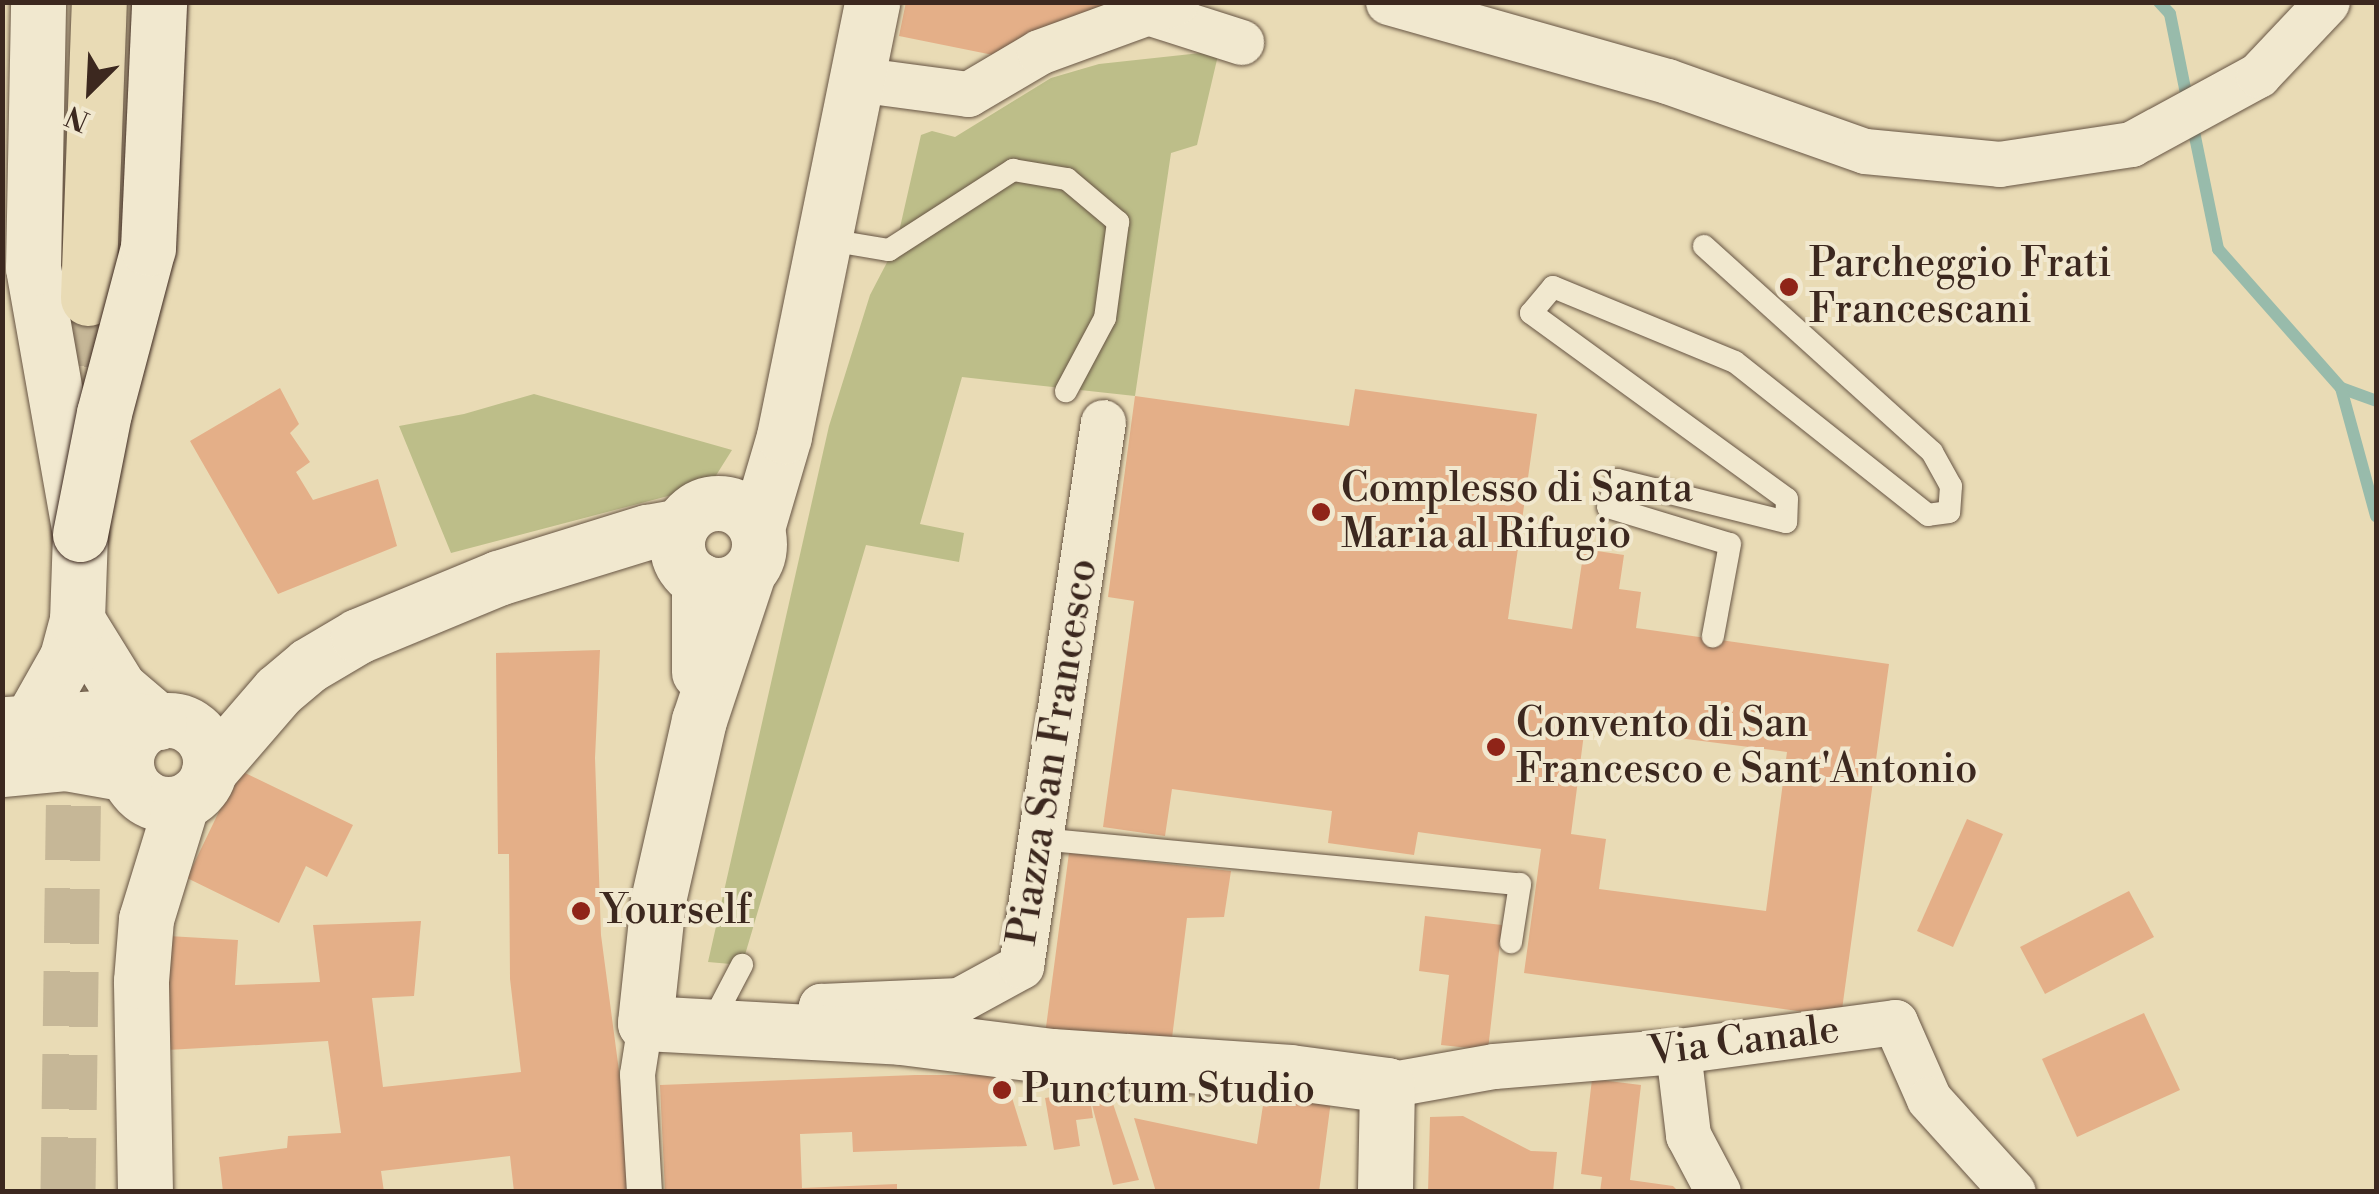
<!DOCTYPE html>
<style>
body{margin:0}
#map{position:relative;width:2379px;height:1194px;overflow:hidden;background:#e9dbb5;font-family:"Libre Bodoni",serif}
div>[style]{position:absolute}
[style*='--x']{left:calc(var(--x)*1px);top:calc(var(--y)*1px);width:calc(var(--w)*1px);rotate:calc(var(--a)*1deg)}
.green>*{inset:0;background:#bdbe89}
.stream>*{height:12px;margin:-6px;padding:0 6px;transform-origin:6px;border-radius:6px;background:#98bbab}
.building>*{inset:0;background:#e4af88}
.primary-tunnel>*{height:55px;margin-top:-27.5px;transform-origin:0;background:repeating-linear-gradient(90deg,#c6b797 0 55px,transparent 0 83px)}
.roads{filter:drop-shadow(0 0 2px #675544) drop-shadow(0 0 2px #675544)}
.service>*{height:22px;margin:-11px;padding:0 11px;transform-origin:11px;border-radius:11px;background:#f1e8cf}
.pedestrian>*{height:35px;margin:-17.5px;padding:0 17.5px;transform-origin:17.5px;border-radius:17.5px;background:#f1e8cf}
.minor>*{height:45px;margin:-22.5px;padding:0 22.5px;transform-origin:22.5px;border-radius:22.5px;background:#f1e8cf}
.tertiary>*{height:55px;margin:-27.5px;padding:0 27.5px;transform-origin:27.5px;border-radius:27.5px;background:#f1e8cf}
.secondary>*{height:55px;margin:-27.5px;padding:0 27.5px;transform-origin:27.5px;border-radius:27.5px;background:#f1e8cf}
.secondary>.ring{margin:-27.5px;padding:0;box-sizing:content-box;background:none;border:55px solid #f1e8cf;border-radius:50%}
.primary>*{height:55px;margin:-27.5px;padding:0 27.5px;transform-origin:27.5px;border-radius:27.5px;background:#e9dbb5}
.bridges{filter:drop-shadow(0 0 2px #3c281f) drop-shadow(0 0 2px #3c281f)}
.secondary-bridge>*{height:55px;margin:-27.5px;padding:0 27.5px;transform-origin:27.5px;border-radius:27.5px;background:#f1e8cf}
.dots>*{width:28px;height:28px;translate:-50% -50%;box-sizing:border-box;border:5px solid #f1e8cf;border-radius:50%}
span{translate:-50% -50%;white-space:nowrap;text-align:center;line-height:1.15;-webkit-text-stroke:8px #f1e8cf;paint-order:stroke}
.poi-label{font-size:40px;color:#3c281f}
.left{translate:0 -50%;text-align:left}
.street-label{font-size:40px;color:#3c281f}
.frame{position:absolute;inset:0;border:5px solid #3c281f;pointer-events:none}
.north{position:absolute;left:40px;top:40px;width:100px;height:100px;-webkit-text-stroke:8px #f1e8cf;paint-order:stroke;rotate:204deg;font-size:28px;font-weight:700;line-height:40px;text-align:center;color:#3c281f}
.north::after{content:'';display:block;margin:auto;width:35px;height:45px;background:#3c281f;clip-path:polygon(50% 0,100% 100%,50% 72%,0 100%)}
</style>
<div id="map">
<div class="green">
<i style="clip-path:polygon(1219px 51px,1197px 145px,1171px 153px,1135px 396px,962px 377px,920px 524px,964px 533px,959px 562px,866px 545px,742px 965px,708px 962px,829px 426px,870px 295px,896px 245px,921px 135px,932px 131px,955px 137px,1051px 78px,1099px 64px)"></i>
<i style="clip-path:polygon(534px 394px,686px 437px,732px 450px,710px 485px,451px 553px,399px 426px,464px 414px)"></i>
</div>
<div class="stream">
<i style="--x:2159;--y:2;--w:16;--a:47"></i>
<i style="--x:2170;--y:14;--w:91;--a:78.6"></i>
<i style="--x:2192;--y:122;--w:130;--a:78.4"></i>
<i style="--x:2218;--y:249;--w:186;--a:48.5"></i>
<i style="--x:2341;--y:388;--w:37;--a:20"></i>
<i style="--x:2341;--y:388;--w:133;--a:74.7"></i>
</div>
<div class="building">
<i style="clip-path:polygon(906px 2px,1138px 2px,1008px 58px,899px 36px)"></i>
<i style="clip-path:polygon(280px 388px,299px 424px,290px 433px,310px 462px,296px 472px,313px 500px,378px 479px,397px 546px,278px 594px,190px 441px)"></i>
<i style="clip-path:polygon(evenodd,1355px 389px,1537px 414px,1508px 619px,1572px 629px,1584px 549px,1624px 555px,1619px 589px,1641px 592px,1636px 628px,1889px 664px,1841px 1017px,1524px 973px,1541px 849px,1418px 832px,1414px 855px,1328px 843px,1332px 811px,1172px 789px,1165px 836px,1103px 827px,1134px 601px,1108px 597px,1135px 396px,1349px 426px,1355px 389px,1585px 726px,1787px 752px,1766px 911px,1599px 889px,1606px 839px,1571px 834px,1585px 726px)"></i>
<i style="clip-path:polygon(600px 650px,595px 758px,601px 935px,635px 1192px,514px 1192px,510px 1156px,381px 1171px,384px 1192px,223px 1192px,219px 1157px,287px 1148px,288px 1136px,341px 1133px,328px 1041px,167px 1050px,168px 936px,238px 940px,235px 985px,320px 982px,313px 925px,421px 921px,414px 996px,372px 998px,383px 1087px,521px 1072px,510px 979px,509px 854px,498px 854px,496px 653px)"></i>
<i style="clip-path:polygon(239px 770px,353px 825px,327px 877px,306px 866px,279px 923px,187px 878px)"></i>
<i style="clip-path:polygon(1967px 819px,2003px 834px,1953px 947px,1917px 931px)"></i>
<i style="clip-path:polygon(1069px 853px,1231px 871px,1224px 917px,1187px 918px,1171px 1046px,1043px 1050px)"></i>
<i style="clip-path:polygon(2129px 891px,2154px 937px,2045px 994px,2020px 947px)"></i>
<i style="clip-path:polygon(1425px 916px,1502px 925px,1488px 1050px,1441px 1045px,1449px 975px,1419px 971px)"></i>
<i style="clip-path:polygon(2144px 1013px,2180px 1090px,2077px 1137px,2042px 1059px)"></i>
<i style="clip-path:polygon(915px 1075px,1005px 1075px,1027px 1146px,853px 1152px,852px 1132px,800px 1134px,802px 1188px,897px 1184px,897px 1192px,665px 1192px,660px 1085px)"></i>
<i style="clip-path:polygon(1592px 1079px,1641px 1085px,1630px 1180px,1673px 1186px,1679px 1192px,1600px 1192px,1602px 1177px,1581px 1174px)"></i>
<i style="clip-path:polygon(1266px 1086px,1332px 1093px,1319px 1192px,1156px 1192px,1134px 1118px,1257px 1144px)"></i>
<i style="clip-path:polygon(1089px 1091px,1093px 1118px,1076px 1120px,1080px 1146px,1054px 1150px,1045px 1098px)"></i>
<i style="clip-path:polygon(1111px 1098px,1139px 1180px,1113px 1185px,1091px 1101px)"></i>
<i style="clip-path:polygon(1463px 1116px,1531px 1151px,1557px 1152px,1553px 1192px,1428px 1192px,1430px 1117px)"></i>
</div>
<div class="primary-tunnel">
<i style="--x:83;--y:449;--w:151;--a:-88.1"></i>
<i style="--x:68;--y:1192;--w:472;--a:-89.2"></i>
</div>
<div class="roads">
<div class="service">
<i style="--x:823;--y:239;--w:67;--a:9.5"></i>
<i style="--x:889;--y:250;--w:148;--a:-32.8"></i>
<i style="--x:1013;--y:170;--w:55;--a:9.5"></i>
<i style="--x:1067;--y:179;--w:67;--a:40.1"></i>
<i style="--x:1118;--y:222;--w:97;--a:97.7"></i>
<i style="--x:1105;--y:318;--w:83;--a:118.1"></i>
<i style="--x:1704;--y:246;--w:307;--a:42.1"></i>
<i style="--x:1932;--y:452;--w:39;--a:61"></i>
<i style="--x:1951;--y:486;--w:26;--a:94"></i>
<i style="--x:1949;--y:512;--w:21;--a:172"></i>
<i style="--x:1928;--y:515;--w:246;--a:-141.6"></i>
<i style="--x:1735;--y:362;--w:197;--a:-157.6"></i>
<i style="--x:1553;--y:287;--w:34;--a:130"></i>
<i style="--x:1531;--y:313;--w:316;--a:36"></i>
<i style="--x:1787;--y:499;--w:23;--a:92"></i>
<i style="--x:1786;--y:522;--w:174;--a:-166"></i>
<i style="--x:1617;--y:480;--w:28;--a:108"></i>
<i style="--x:1608;--y:507;--w:127;--a:16.9"></i>
<i style="--x:1730;--y:544;--w:94;--a:100.5"></i>
<i style="--x:1040;--y:839;--w:482;--a:5.4"></i>
<i style="--x:1520;--y:884;--w:59;--a:98.8"></i>
<i style="--x:711;--y:1024;--w:67;--a:-62.3"></i>
</div>
<div class="pedestrian">
<i style="--x:644;--y:1192;--w:118;--a:-93.4"></i>
<i style="--x:637;--y:1074;--w:52;--a:-81.1"></i>
</div>
<div class="minor">
<i style="--x:1388;--y:2;--w:290;--a:15.8"></i>
<i style="--x:1667;--y:81;--w:210;--a:19.5"></i>
<i style="--x:1865;--y:151;--w:135;--a:5.5"></i>
<i style="--x:1999;--y:164;--w:134;--a:-8.6"></i>
<i style="--x:2131;--y:144;--w:145;--a:-28.5"></i>
<i style="--x:2258;--y:75;--w:100;--a:-46.6"></i>
<i style="--x:1144;--y:11;--w:102;--a:17.7"></i>
<i style="--x:856;--y:79;--w:113;--a:7.6"></i>
<i style="--x:968;--y:94;--w:82;--a:-30.6"></i>
<i style="--x:1039;--y:52;--w:146;--a:-20.1"></i>
<i style="--x:814;--y:1034;--w:29;--a:-76"></i>
<i style="--x:821;--y:1006;--w:138;--a:-2.5"></i>
<i style="--x:959;--y:1000;--w:71;--a:-28.7"></i>
<i style="--x:1021;--y:966;--w:550;--a:-81.43"></i>
<i style="--x:1678;--y:1051;--w:85;--a:83.2"></i>
<i style="--x:1688;--y:1135;--w:64;--a:62.2"></i>
<i style="--x:1387;--y:1085;--w:109;--a:-10.1"></i>
<i style="--x:1494;--y:1066;--w:185;--a:-4.7"></i>
<i style="--x:1678;--y:1051;--w:219;--a:-7.6"></i>
<i style="--x:1895;--y:1022;--w:84;--a:66.2"></i>
<i style="--x:1929;--y:1099;--w:125;--a:47.9"></i>
</div>
<div class="tertiary">
<i style="--x:748;--y:573;--w:155;--a:108.4"></i>
<i style="--x:699;--y:720;--w:186;--a:102.8"></i>
<i style="--x:658;--y:901;--w:123;--a:96.1"></i>
<i style="--x:645;--y:1023;--w:256;--a:3.1"></i>
<i style="--x:901;--y:1037;--w:152;--a:7.2"></i>
<i style="--x:1052;--y:1056;--w:239;--a:3.8"></i>
<i style="--x:1290;--y:1072;--w:98;--a:7.6"></i>
<i style="--x:1387;--y:1085;--w:107;--a:91.1"></i>
<i style="--x:699;--y:580;--w:92;--a:90"></i>
</div>
<div class="secondary">
<i class="ring" style="left:677px;top:503px;width:27px;height:27px"></i>
<i style="--x:757;--y:528;--w:96;--a:-73.6"></i>
<i style="--x:784;--y:436;--w:443;--a:-78.5"></i>
<i style="--x:77;--y:620;--w:80;--a:58.3"></i>
<i style="--x:119;--y:688;--w:52;--a:40.4"></i>
<i class="ring" style="left:126px;top:720px;width:29px;height:29px"></i>
<i style="--x:31;--y:721;--w:73;--a:-60.6"></i>
<i style="--x:67;--y:657;--w:38;--a:-75"></i>
<i style="--x:77;--y:620;--w:86;--a:-88"></i>
<i style="--x:80;--y:534;--w:270;--a:-100"></i>
<i style="--x:33;--y:268;--w:266;--a:-88.9"></i>
<i style="--x:7;--y:724;--w:87;--a:-3.9"></i>
<i style="--x:94;--y:718;--w:65;--a:3.5"></i>
<i style="--x:2;--y:769;--w:63;--a:-5.4"></i>
<i style="--x:65;--y:763;--w:63;--a:10.1"></i>
<i style="--x:209;--y:771;--w:106;--a:-49.2"></i>
<i style="--x:278;--y:691;--w:40;--a:-40"></i>
<i style="--x:309;--y:665;--w:57;--a:-30.6"></i>
<i style="--x:358;--y:636;--w:152;--a:-22.5"></i>
<i style="--x:498;--y:578;--w:156;--a:-17.2"></i>
<i style="--x:647;--y:532;--w:34;--a:-10"></i>
<i style="--x:145;--y:1192;--w:211;--a:-91.1"></i>
<i style="--x:141;--y:981;--w:62;--a:-85.4"></i>
<i style="--x:146;--y:919;--w:122;--a:-72.9"></i>
</div>
<div class="primary">
<i style="--x:88;--y:298;--w:296;--a:-87.9"></i>
</div>
</div>
<div class="bridges">
<div class="secondary-bridge">
<i style="--x:80;--y:534;--w:123;--a:-78.8"></i>
<i style="--x:104;--y:413;--w:171;--a:-75.1"></i>
<i style="--x:148;--y:248;--w:246;--a:-87.4"></i>
</div>
</div>
<div class="dots">
<i style="left:1789px;top:287px;background:#8f2418"></i>
<i style="left:1321px;top:512px;background:#8f2418"></i>
<i style="left:1496px;top:747px;background:#8f2418"></i>
<i style="left:581px;top:911px;background:#8f2418"></i>
<i style="left:1002px;top:1090px;background:#8f2418"></i>
</div>
<div class="poi-label">
<span class="left" style="left:1809px;top:287px">Parcheggio Frati<br>Francescani</span>
<span class="left" style="left:1341px;top:512px">Complesso di Santa<br>Maria al Rifugio</span>
<span class="left" style="left:1516px;top:747px">Convento di San<br>Francesco e Sant'Antonio</span>
<span class="left" style="left:601px;top:911px">Yourself</span>
<span class="left" style="left:1022px;top:1090px">Punctum Studio</span>
</div>
<div class="street-label">
<span style="left:1053px;top:752px;rotate:-81deg">Piazza San Francesco</span>
<span style="left:1744px;top:1041px;rotate:-7deg">Via Canale</span>
</div>
<div class="frame"></div>
<div class="north">N</div>
</div>
